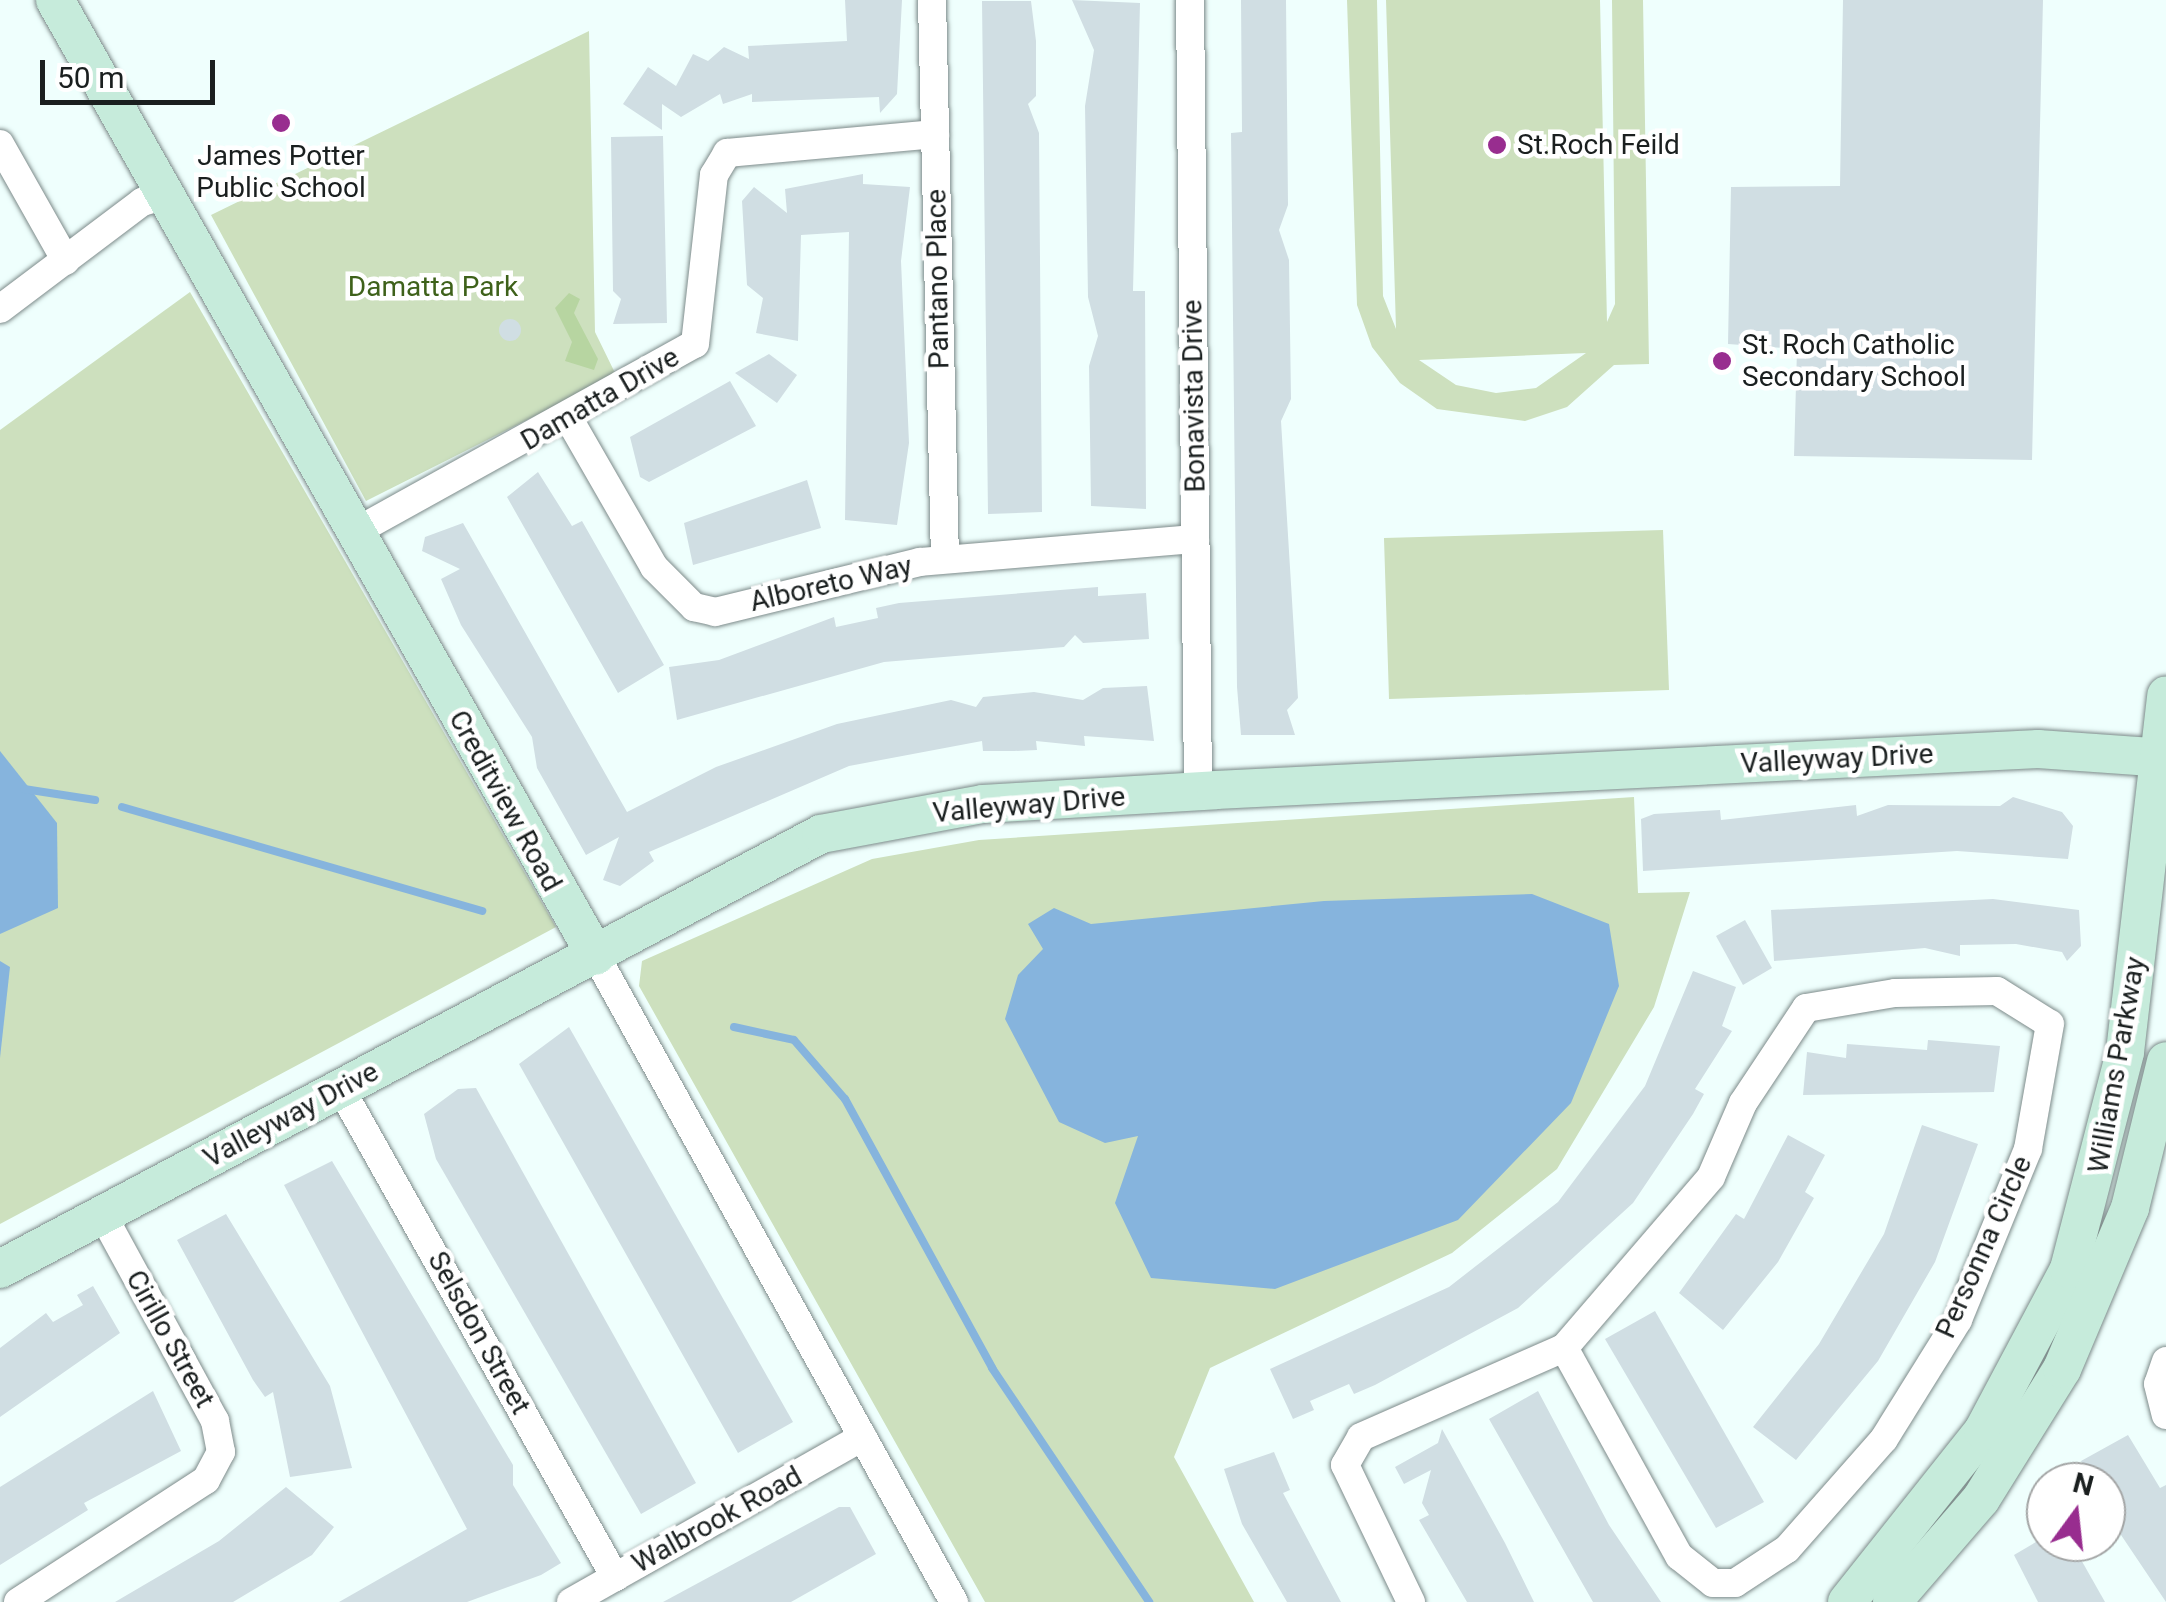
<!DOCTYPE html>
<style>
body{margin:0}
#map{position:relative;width:2166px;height:1602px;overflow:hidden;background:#effffd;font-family:Roboto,sans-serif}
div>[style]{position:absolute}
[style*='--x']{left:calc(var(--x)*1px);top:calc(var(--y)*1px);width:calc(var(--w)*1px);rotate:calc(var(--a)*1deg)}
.green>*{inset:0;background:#cde0be}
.forest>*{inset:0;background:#b7d5a1}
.water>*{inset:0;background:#86b4dd}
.stream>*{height:8px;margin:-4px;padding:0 4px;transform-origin:4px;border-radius:4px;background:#86b4dd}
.building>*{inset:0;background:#d0dee3}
.round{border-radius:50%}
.roads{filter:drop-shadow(0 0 2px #7d8b8a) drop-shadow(0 0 2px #7d8b8a)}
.street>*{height:28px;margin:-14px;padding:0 14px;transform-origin:14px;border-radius:14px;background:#fff}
.secondary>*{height:38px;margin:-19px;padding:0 19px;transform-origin:19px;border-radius:19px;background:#c6ebdb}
.dots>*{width:28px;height:28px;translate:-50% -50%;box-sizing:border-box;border:5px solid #fff;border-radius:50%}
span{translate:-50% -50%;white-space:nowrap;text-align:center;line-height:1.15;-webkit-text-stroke:9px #fff;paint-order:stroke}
.poi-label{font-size:28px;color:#1a1f1f}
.left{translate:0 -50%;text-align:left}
.street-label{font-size:28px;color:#1a1f1f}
.park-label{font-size:28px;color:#3e611a}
.north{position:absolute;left:2026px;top:1462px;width:100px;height:100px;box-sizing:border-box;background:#fff;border:2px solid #a3a5a5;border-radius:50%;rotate:15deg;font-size:28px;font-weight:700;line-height:40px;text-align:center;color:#1a1f1f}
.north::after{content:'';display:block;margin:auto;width:35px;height:45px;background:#982d8f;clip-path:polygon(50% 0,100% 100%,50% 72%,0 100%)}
.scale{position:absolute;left:40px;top:60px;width:175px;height:45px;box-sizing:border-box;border:5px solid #1a1f1f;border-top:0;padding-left:12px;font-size:30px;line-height:35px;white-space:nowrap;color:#1a1f1f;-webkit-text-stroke:8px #fff;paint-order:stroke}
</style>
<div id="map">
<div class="green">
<i style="clip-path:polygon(evenodd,1347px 0,1377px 0,1383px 296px,1396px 329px,1386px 0,1600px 0,1607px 322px,1615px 304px,1612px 0,1643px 0,1649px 364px,1614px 365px,1567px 407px,1525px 421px,1437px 409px,1400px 383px,1372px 347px,1357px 305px,1347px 0,1586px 353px,1536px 388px,1496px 393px,1456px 385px,1419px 360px,1586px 353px)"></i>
<i style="clip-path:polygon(589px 31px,595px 332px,616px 375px,366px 501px,211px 215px)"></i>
<i style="clip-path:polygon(190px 292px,556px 927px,0 1224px,0 430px)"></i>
<i style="clip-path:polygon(1663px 530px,1669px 690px,1389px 699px,1384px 538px)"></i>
<i style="clip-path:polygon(1634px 797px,1638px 893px,1690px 892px,1654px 1007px,1557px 1169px,1452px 1253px,1210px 1368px,1174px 1457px,1254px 1602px,985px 1602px,639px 986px,642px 961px,872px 859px,979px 840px)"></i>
</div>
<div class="forest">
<i style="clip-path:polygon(569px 293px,580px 299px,574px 313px,598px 359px,594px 370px,565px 361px,572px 342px,555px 308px)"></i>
</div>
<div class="water">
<i style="clip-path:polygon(0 751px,57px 823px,58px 908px,0 934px)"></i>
<i style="clip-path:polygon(1532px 894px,1609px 924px,1619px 986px,1571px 1103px,1458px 1220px,1275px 1289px,1151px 1278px,1115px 1203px,1138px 1136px,1105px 1143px,1059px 1122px,1005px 1019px,1018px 975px,1043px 949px,1028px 924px,1054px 908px,1091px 924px,1324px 901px)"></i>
<i style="clip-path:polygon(0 961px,10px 967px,0 1058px)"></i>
</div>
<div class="stream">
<i style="--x:24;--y:789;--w:72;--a:8.8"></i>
<i style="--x:122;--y:807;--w:375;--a:16.1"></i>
<i style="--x:734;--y:1027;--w:61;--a:12.2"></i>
<i style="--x:794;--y:1040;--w:78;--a:49.2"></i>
<i style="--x:845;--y:1099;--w:307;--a:61.3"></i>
<i style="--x:992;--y:1368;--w:282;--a:56.1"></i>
</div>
<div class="building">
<i style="clip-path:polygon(845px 0,902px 0,897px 94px,880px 113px,879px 97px,752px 102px,752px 94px,723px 104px,720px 94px,681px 117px,662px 104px,662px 130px,623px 104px,648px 67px,676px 86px,693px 54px,708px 61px,724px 47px,749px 59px,748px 46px,847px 41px)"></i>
<i style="clip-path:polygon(1072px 0,1140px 3px,1133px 291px,1145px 291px,1146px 509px,1091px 506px,1089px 366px,1098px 336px,1088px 297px,1085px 106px,1094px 50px)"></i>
<i style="clip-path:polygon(1241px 0,1286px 0,1288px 205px,1279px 230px,1289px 260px,1291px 399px,1281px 421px,1298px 698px,1287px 710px,1295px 735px,1241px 735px,1237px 687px,1231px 133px,1242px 132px)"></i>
<i style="clip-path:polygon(1843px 0,2043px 0,2032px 460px,1794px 456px,1797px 349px,1728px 344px,1731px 187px,1840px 186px)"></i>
<i style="clip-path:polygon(982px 1px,1031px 1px,1036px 41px,1036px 96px,1028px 104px,1039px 133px,1042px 512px,988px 514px)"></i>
<i style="clip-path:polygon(663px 136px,667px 323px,613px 324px,621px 299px,613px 291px,611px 137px)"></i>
<i style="clip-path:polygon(863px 174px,863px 184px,910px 187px,901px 261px,909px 443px,897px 525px,845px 520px,849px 232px,801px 235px,798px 341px,756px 333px,763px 298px,747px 285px,742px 201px,754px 187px,787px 213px,785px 189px)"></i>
<i class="round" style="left:499px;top:319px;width:22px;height:22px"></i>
<i style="clip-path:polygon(769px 354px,797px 375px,777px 403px,735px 373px)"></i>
<i style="clip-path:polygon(730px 381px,756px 426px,649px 482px,640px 477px,630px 437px)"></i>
<i style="clip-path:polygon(538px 472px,572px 526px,582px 521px,664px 665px,618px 693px,507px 497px)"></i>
<i style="clip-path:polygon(807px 480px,821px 528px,693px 565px,684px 523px)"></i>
<i style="clip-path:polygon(463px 523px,627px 812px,716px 767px,837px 724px,951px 700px,976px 707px,983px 697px,1034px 692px,1083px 700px,1103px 688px,1147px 686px,1154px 741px,1084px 736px,1085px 746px,1036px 741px,1037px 750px,1014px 751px,983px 751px,982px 741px,849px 766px,649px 852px,654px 861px,620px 886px,603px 880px,619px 837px,586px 855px,537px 768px,532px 737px,461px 625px,441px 579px,460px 569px,422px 551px,425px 537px)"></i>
<i style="clip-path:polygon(1098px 587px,1098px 596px,1146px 593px,1149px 639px,1083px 643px,1075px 635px,1064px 647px,884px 662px,677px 720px,669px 667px,719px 660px,834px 617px,836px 627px,878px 618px,876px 608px,899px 603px)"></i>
<i style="clip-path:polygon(2013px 797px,2062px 812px,2073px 826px,2068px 859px,1957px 851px,1643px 871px,1641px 819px,1654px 814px,1720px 810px,1721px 820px,1856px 805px,1857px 816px,1888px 805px,2000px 806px)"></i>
<i style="clip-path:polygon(1993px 899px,2079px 910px,2081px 946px,2067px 961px,2062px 952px,2016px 944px,1960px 945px,1960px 956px,1925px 948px,1774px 961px,1771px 910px)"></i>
<i style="clip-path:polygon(1745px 920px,1772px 968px,1743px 985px,1716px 936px)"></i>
<i style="clip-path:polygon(1693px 971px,1736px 987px,1722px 1026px,1732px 1031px,1695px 1089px,1704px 1094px,1693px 1114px,1633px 1203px,1518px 1308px,1375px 1385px,1354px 1394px,1349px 1384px,1310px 1401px,1314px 1410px,1293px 1419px,1270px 1369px,1449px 1287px,1558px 1202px,1645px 1086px)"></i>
<i style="clip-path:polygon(569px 1027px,793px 1422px,738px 1453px,519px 1064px)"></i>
<i style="clip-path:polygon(1928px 1040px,2000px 1046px,1994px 1092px,1803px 1095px,1807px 1052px,1846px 1058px,1847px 1044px,1927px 1050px)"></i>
<i style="clip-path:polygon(476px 1088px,696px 1483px,641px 1514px,436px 1159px,424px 1114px,458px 1089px)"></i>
<i style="clip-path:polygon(1922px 1125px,1978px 1144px,1935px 1262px,1878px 1361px,1796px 1460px,1753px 1427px,1819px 1344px,1884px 1234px)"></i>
<i style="clip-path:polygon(1788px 1135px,1825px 1155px,1805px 1192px,1814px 1198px,1778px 1262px,1723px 1330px,1679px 1293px,1736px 1214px,1744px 1219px)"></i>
<i style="clip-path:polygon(332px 1161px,513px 1465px,513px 1485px,561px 1563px,541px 1575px,467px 1602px,339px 1602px,467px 1529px,284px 1185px)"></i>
<i style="clip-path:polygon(226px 1214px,330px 1386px,352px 1468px,290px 1477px,273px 1392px,265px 1397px,253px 1380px,177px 1240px)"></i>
<i style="clip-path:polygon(93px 1286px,120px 1333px,0 1417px,0 1348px,46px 1313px,53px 1322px,83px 1305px,77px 1295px)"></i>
<i style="clip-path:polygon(1655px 1311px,1764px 1502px,1716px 1528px,1605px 1339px)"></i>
<i style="clip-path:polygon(153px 1391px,181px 1451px,84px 1503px,88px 1510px,0 1565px,0 1487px)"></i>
<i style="clip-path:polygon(1538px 1391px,1609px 1525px,1661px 1602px,1593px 1602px,1489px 1419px)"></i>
<i style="clip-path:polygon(1442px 1429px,1505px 1543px,1534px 1602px,1467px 1602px,1419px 1520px,1429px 1515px,1422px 1503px,1431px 1470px,1404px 1484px,1395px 1467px,1438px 1443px)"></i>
<i style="clip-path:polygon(2128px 1435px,2160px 1488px,2166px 1485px,2166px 1602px,2117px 1529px,2106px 1482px,2092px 1482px,2081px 1461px)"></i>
<i style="clip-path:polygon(1274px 1452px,1290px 1490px,1283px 1493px,1341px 1602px,1287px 1602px,1242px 1524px,1224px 1469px)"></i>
<i style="clip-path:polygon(286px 1487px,334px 1527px,312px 1555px,233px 1602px,115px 1602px,219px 1541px)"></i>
<i style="clip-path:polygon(839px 1507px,850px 1507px,876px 1554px,791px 1602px,663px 1602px)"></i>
<i style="clip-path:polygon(2036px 1542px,2071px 1542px,2105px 1602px,2038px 1602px,2014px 1555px)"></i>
</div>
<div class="roads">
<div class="street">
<i style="--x:932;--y:0;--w:559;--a:88.67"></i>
<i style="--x:1190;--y:0;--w:792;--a:89.42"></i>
<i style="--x:0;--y:144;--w:134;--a:60.6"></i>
<i style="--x:0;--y:309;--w:178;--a:-37"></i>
<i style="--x:142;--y:202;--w:26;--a:-16"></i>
<i style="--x:569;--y:419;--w:171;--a:60.1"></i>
<i style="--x:654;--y:567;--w:57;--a:45"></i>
<i style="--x:694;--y:607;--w:22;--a:13"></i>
<i style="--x:715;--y:612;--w:211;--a:-13.7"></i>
<i style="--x:920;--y:562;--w:276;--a:-4.8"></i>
<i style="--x:357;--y:531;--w:386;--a:-29"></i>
<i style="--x:695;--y:344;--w:170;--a:-83.6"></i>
<i style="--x:714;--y:175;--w:26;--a:-59"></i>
<i style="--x:727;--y:153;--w:209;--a:-5.2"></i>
<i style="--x:596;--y:956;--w:739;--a:61.01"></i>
<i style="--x:341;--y:1089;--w:560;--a:60.69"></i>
<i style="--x:2166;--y:1361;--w:24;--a:109"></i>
<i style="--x:2158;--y:1384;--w:32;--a:76"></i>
<i style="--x:18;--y:1602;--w:224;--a:-33"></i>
<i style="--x:206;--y:1480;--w:32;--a:-62"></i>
<i style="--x:221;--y:1452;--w:32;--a:-101"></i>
<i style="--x:215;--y:1421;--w:236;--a:-118.6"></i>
<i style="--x:571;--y:1602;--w:335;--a:-29.5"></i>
<i style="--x:1411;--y:1602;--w:152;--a:-115.7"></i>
<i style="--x:1345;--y:1465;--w:32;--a:-60"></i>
<i style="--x:1361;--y:1437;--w:222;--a:-23.7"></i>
<i style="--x:1564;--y:1348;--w:225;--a:-49.3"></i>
<i style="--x:1711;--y:1177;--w:81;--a:-66.6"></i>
<i style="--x:1743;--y:1103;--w:114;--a:-56.4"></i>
<i style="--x:1806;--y:1008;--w:90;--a:-9.6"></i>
<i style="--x:1895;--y:993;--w:102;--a:-1.1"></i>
<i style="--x:1997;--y:991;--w:62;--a:31.9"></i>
<i style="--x:2050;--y:1024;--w:127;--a:100"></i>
<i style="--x:2028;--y:1149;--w:185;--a:112.3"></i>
<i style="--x:1958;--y:1320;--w:140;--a:121.9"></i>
<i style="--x:1884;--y:1439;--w:147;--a:131.4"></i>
<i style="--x:1787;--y:1549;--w:62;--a:146.8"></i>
<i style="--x:1735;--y:1583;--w:22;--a:180"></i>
<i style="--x:1713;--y:1583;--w:43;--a:-141.5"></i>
<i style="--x:1679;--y:1556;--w:238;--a:-118.9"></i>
</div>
<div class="secondary">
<i style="--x:55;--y:0;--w:1098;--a:60.49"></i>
<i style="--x:0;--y:1269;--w:929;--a:-27.92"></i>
<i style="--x:821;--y:834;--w:165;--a:-10.5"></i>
<i style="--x:983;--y:804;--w:233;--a:-3.4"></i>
<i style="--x:1216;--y:790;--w:823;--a:-2.86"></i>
<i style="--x:2038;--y:749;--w:128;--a:4"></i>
<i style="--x:1847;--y:1602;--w:218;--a:-51.5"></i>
<i style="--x:1983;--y:1431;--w:183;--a:-62"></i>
<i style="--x:2069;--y:1269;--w:224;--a:-75.5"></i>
<i style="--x:2125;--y:1052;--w:359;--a:-83.4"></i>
<i style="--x:1892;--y:1602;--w:136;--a:-49.2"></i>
<i style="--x:1981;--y:1499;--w:153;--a:-58.1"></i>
<i style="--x:2062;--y:1369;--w:175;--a:-67.1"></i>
<i style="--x:2130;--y:1208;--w:151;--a:-76.2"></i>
</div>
</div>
<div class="dots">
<i style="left:281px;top:123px;background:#982d8f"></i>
<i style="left:1497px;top:145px;background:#982d8f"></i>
<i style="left:1722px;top:361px;background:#982d8f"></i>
</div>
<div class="poi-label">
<span class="left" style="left:1517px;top:145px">St.Roch Feild</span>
<span style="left:281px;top:172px">James Potter<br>Public School</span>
<span class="left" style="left:1742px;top:361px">St. Roch Catholic<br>Secondary School</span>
</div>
<div class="street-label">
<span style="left:938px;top:279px;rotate:-91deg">Pantano Place</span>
<span style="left:1194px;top:396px;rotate:-91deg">Bonavista Drive</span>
<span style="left:600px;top:399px;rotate:-30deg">Damatta Drive</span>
<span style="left:831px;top:584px;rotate:-13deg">Alboreto Way</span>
<span style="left:1837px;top:759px;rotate:-3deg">Valleyway Drive</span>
<span style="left:505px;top:801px;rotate:61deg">Creditview Road</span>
<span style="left:1029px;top:805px;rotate:-5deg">Valleyway Drive</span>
<span style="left:2117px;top:1065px;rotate:-80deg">Williams Parkway</span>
<span style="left:291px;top:1115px;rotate:-28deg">Valleyway Drive</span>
<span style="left:1984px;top:1247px;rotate:-66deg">Personna Circle</span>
<span style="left:479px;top:1333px;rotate:61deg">Selsdon Street</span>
<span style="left:170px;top:1339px;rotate:61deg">Cirillo Street</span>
<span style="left:717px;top:1520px;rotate:-29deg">Walbrook Road</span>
</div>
<div class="park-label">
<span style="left:433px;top:287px">Damatta Park</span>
</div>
<div class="north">N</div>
<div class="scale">50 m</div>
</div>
